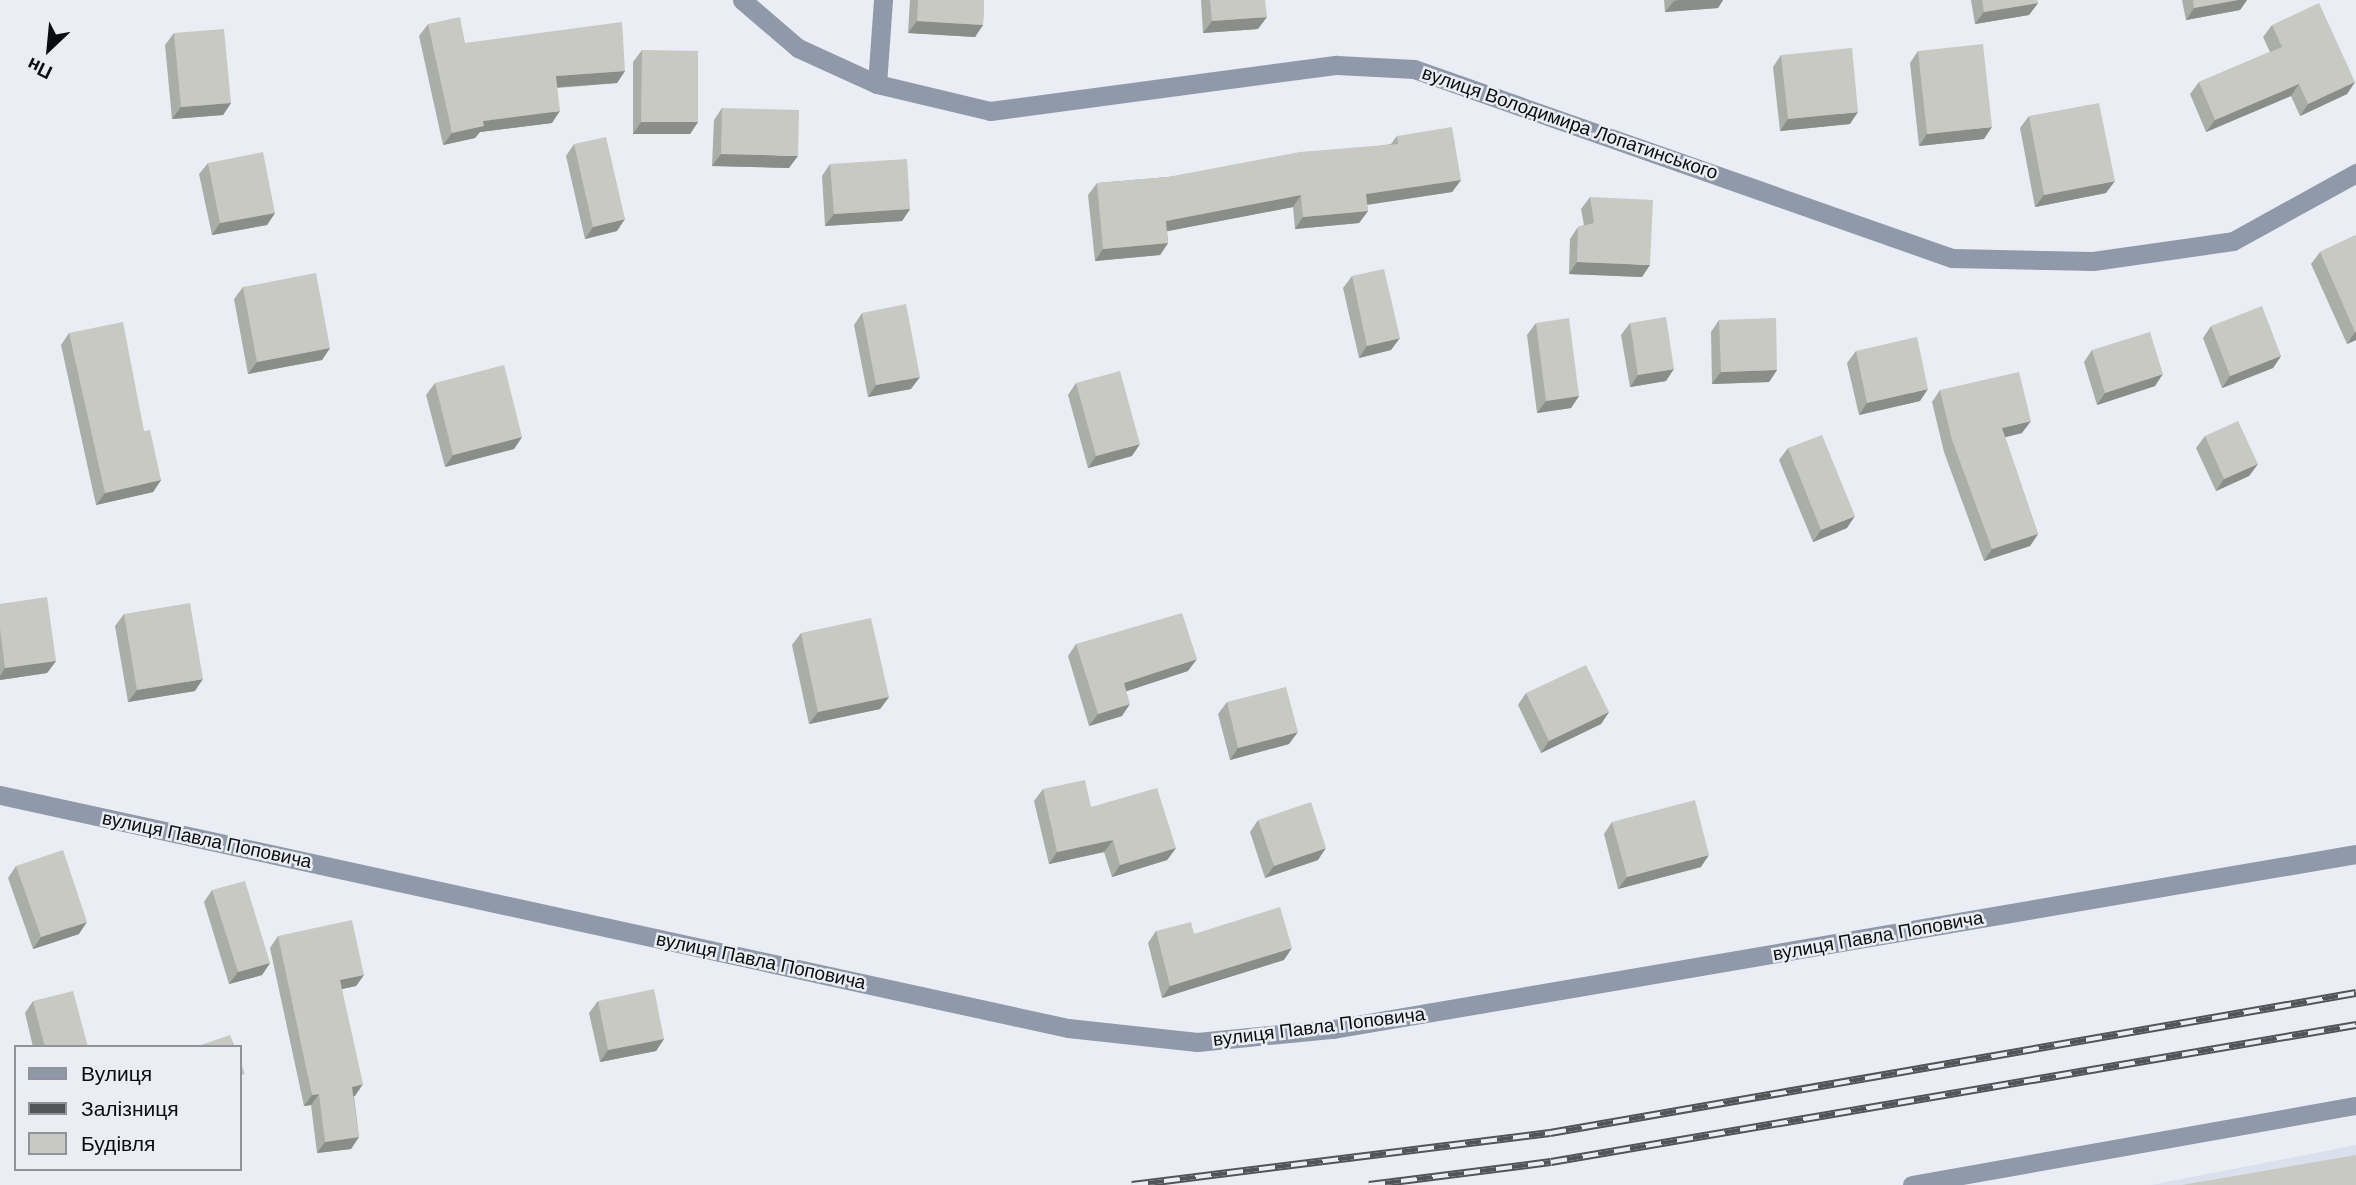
<!DOCTYPE html>
<meta charset="utf-8">
<style>
body{margin:0}
#map{position:relative;width:2356px;height:1185px;overflow:hidden;background:#eaedf3;font-family:"DM Sans",sans-serif}
div>[style]{position:absolute}
[style*='--x']{left:calc(var(--x)*1px);top:calc(var(--y)*1px);width:calc(var(--w)*1px);rotate:calc(var(--a)*1deg)}
.built>*{inset:0;background:#dae1ed}
.service>*{height:18px;margin:-9px;padding:0 9px;transform-origin:9px;border-radius:9px;background:#9099aa}
.minor>*{height:19px;margin:-9.5px;padding:0 9.5px;transform-origin:9.5px;border-radius:9.5px;background:#9099aa}
.tertiary>*{height:19px;margin:-9.5px;padding:0 9.5px;transform-origin:9.5px;border-radius:9.5px;background:#9099aa}
.rail>*{height:8px;margin-top:-4px;transform-origin:0;background:repeating-linear-gradient(90deg,#eaedf3 0 16px,#535457 0 32px);box-sizing:border-box;border-block:2px solid #535457}
.wall>*{inset:0;background:#abada7}
.shaded-wall>*{inset:0;background:#8b8d88}
.building>*{inset:0;background:#c7c9c2}
span{translate:-50% -50%;white-space:nowrap;text-align:center;line-height:1.15;-webkit-text-stroke:5px #eaedf3;paint-order:stroke}
.street-label{font-size:19px;color:#0c0d0f}
.legend{position:absolute;left:14px;top:1045px;width:228px;height:126px;box-sizing:border-box;background:#eaedf3;border:2px solid #919398;margin:0;padding:9px 12px;list-style:none;font-size:21px;color:#0c0d0f}
.legend li{display:flex;align-items:center;gap:14px;height:35px}
.legend b{width:35px;border:2px solid #919398}
.north{position:absolute;left:14px;top:14px;width:70px;height:70px;-webkit-text-stroke:5px #eaedf3;paint-order:stroke;rotate:206deg;font-size:19px;font-weight:700;line-height:28px;text-align:center;color:#0c0d0f}
.north::after{content:'';display:block;margin:auto;width:24px;height:32px;background:#0c0d0f;clip-path:polygon(50% 0,100% 100%,50% 72%,0 100%)}
</style>
<div id="map">
<div class="built">
<i style="clip-path:polygon(2356px 1145px,2356px 1185px,2151px 1185px)"></i>
</div>
<div class="service">
<i style="--x:1912;--y:1185;--w:451;--a:-10.1"></i>
</div>
<div class="minor">
<i style="--x:742;--y:0;--w:74;--a:40.6"></i>
<i style="--x:798;--y:48;--w:87;--a:24.5"></i>
<i style="--x:877;--y:84;--w:116;--a:13.4"></i>
<i style="--x:990;--y:111;--w:350;--a:-7.6"></i>
<i style="--x:1337;--y:65;--w:77;--a:3"></i>
<i style="--x:1414;--y:69;--w:570;--a:19.36"></i>
<i style="--x:1952;--y:258;--w:141;--a:1.2"></i>
<i style="--x:2093;--y:261;--w:141;--a:-8.1"></i>
<i style="--x:2233;--y:241;--w:141;--a:-28.9"></i>
<i style="--x:877;--y:84;--w:84;--a:-85.9"></i>
</div>
<div class="tertiary">
<i style="--x:0;--y:795;--w:1093;--a:12.31"></i>
<i style="--x:1068;--y:1028;--w:130;--a:6.2"></i>
<i style="--x:1197;--y:1042;--w:137;--a:-5.5"></i>
<i style="--x:1333;--y:1029;--w:1038;--a:-9.71"></i>
</div>
<div class="rail">
<i style="--x:1132;--y:1185;--w:421;--a:-7.1"></i>
<i style="--x:1550;--y:1133;--w:818;--a:-9.85"></i>
<i style="--x:1369;--y:1185;--w:183;--a:-7.2"></i>
<i style="--x:1551;--y:1162;--w:817;--a:-9.66"></i>
</div>
<div class="wall">
<i style="clip-path:polygon(910px 0,984px 0,983px 25px,975px 37px,908px 33px)"></i>
<i style="clip-path:polygon(1201px 0,1265px 0,1258px 29px,1203px 33px)"></i>
<i style="clip-path:polygon(1664px 0,1723px 0,1718px 8px,1665px 12px)"></i>
<i style="clip-path:polygon(1971px 0,2037px 0,2038px 3px,2029px 15px,1975px 24px)"></i>
<i style="clip-path:polygon(2182px 0,2247px 0,2240px 10px,2186px 20px)"></i>
<i style="clip-path:polygon(428px 24px,465px 43px,625px 71px,617px 83px,557px 88px,552px 123px,480px 132px,475px 138px,443px 145px,419px 36px)"></i>
<i style="clip-path:polygon(2272px 25px,2355px 82px,2347px 94px,2300px 116px,2291px 96px,2206px 132px,2190px 94px,2199px 82px,2270px 52px,2263px 37px)"></i>
<i style="clip-path:polygon(174px 33px,231px 103px,223px 115px,172px 119px,165px 45px)"></i>
<i style="clip-path:polygon(642px 50px,698px 122px,690px 134px,633px 134px,633px 62px)"></i>
<i style="clip-path:polygon(1918px 51px,1984px 139px,1919px 146px,1910px 63px)"></i>
<i style="clip-path:polygon(1781px 55px,1850px 124px,1780px 131px,1773px 67px)"></i>
<i style="clip-path:polygon(722px 108px,789px 168px,712px 166px,714px 120px)"></i>
<i style="clip-path:polygon(2029px 116px,2106px 193px,2035px 207px,2020px 128px)"></i>
<i style="clip-path:polygon(1397px 136px,1461px 180px,1452px 192px,1367px 205px,1368px 211px,1359px 223px,1295px 229px,1293px 207px,1167px 231px,1168px 243px,1160px 255px,1095px 261px,1088px 195px,1097px 183px,1168px 177px,1391px 144px)"></i>
<i style="clip-path:polygon(574px 144px,617px 231px,585px 239px,566px 156px)"></i>
<i style="clip-path:polygon(208px 163px,275px 213px,267px 225px,212px 235px,199px 174px)"></i>
<i style="clip-path:polygon(830px 164px,910px 209px,902px 221px,825px 226px,822px 176px)"></i>
<i style="clip-path:polygon(1590px 197px,1642px 277px,1569px 274px,1570px 239px,1578px 227px,1584px 225px,1581px 209px)"></i>
<i style="clip-path:polygon(2356px 235px,2356px 340px,2347px 344px,2311px 264px,2320px 252px)"></i>
<i style="clip-path:polygon(1352px 276px,1391px 350px,1359px 358px,1343px 288px)"></i>
<i style="clip-path:polygon(243px 287px,330px 348px,322px 360px,248px 374px,234px 299px)"></i>
<i style="clip-path:polygon(862px 313px,911px 389px,868px 397px,854px 325px)"></i>
<i style="clip-path:polygon(1719px 320px,1777px 370px,1769px 382px,1712px 384px,1711px 332px)"></i>
<i style="clip-path:polygon(1536px 323px,1579px 396px,1571px 408px,1537px 413px,1527px 335px)"></i>
<i style="clip-path:polygon(1630px 323px,1666px 381px,1630px 387px,1621px 335px)"></i>
<i style="clip-path:polygon(2211px 326px,2281px 356px,2273px 368px,2222px 388px,2203px 338px)"></i>
<i style="clip-path:polygon(69px 333px,144px 431px,161px 480px,153px 492px,96px 505px,61px 345px)"></i>
<i style="clip-path:polygon(2092px 350px,2155px 386px,2097px 405px,2084px 362px)"></i>
<i style="clip-path:polygon(1856px 351px,1920px 401px,1859px 415px,1847px 363px)"></i>
<i style="clip-path:polygon(435px 383px,522px 437px,514px 449px,445px 467px,426px 395px)"></i>
<i style="clip-path:polygon(1076px 383px,1132px 456px,1088px 468px,1068px 395px)"></i>
<i style="clip-path:polygon(1940px 390px,2022px 433px,2005px 437px,2038px 534px,2030px 546px,1984px 561px,1944px 452px,1932px 402px)"></i>
<i style="clip-path:polygon(2205px 436px,2258px 464px,2249px 476px,2216px 491px,2196px 448px)"></i>
<i style="clip-path:polygon(1788px 448px,1847px 528px,1813px 542px,1779px 460px)"></i>
<i style="clip-path:polygon(0 604px,56px 661px,47px 673px,0 680px)"></i>
<i style="clip-path:polygon(124px 614px,195px 691px,128px 702px,115px 626px)"></i>
<i style="clip-path:polygon(801px 633px,889px 697px,880px 709px,809px 724px,792px 645px)"></i>
<i style="clip-path:polygon(1076px 644px,1188px 671px,1126px 691px,1122px 716px,1089px 726px,1068px 656px)"></i>
<i style="clip-path:polygon(1526px 693px,1609px 712px,1601px 724px,1541px 753px,1518px 705px)"></i>
<i style="clip-path:polygon(1227px 702px,1289px 744px,1230px 760px,1218px 714px)"></i>
<i style="clip-path:polygon(1043px 789px,1091px 807px,1176px 848px,1167px 860px,1112px 877px,1104px 852px,1049px 864px,1034px 801px)"></i>
<i style="clip-path:polygon(1258px 820px,1318px 860px,1265px 878px,1250px 832px)"></i>
<i style="clip-path:polygon(1612px 822px,1701px 867px,1618px 889px,1604px 834px)"></i>
<i style="clip-path:polygon(16px 866px,79px 934px,33px 949px,8px 878px)"></i>
<i style="clip-path:polygon(212px 890px,270px 963px,262px 975px,229px 984px,204px 902px)"></i>
<i style="clip-path:polygon(1156px 931px,1194px 934px,1284px 960px,1162px 998px,1148px 943px)"></i>
<i style="clip-path:polygon(278px 936px,364px 975px,356px 986px,342px 989px,355px 1096px,354px 1096px,359px 1137px,351px 1149px,317px 1153px,311px 1105px,304px 1106px,270px 948px)"></i>
<i style="clip-path:polygon(33px 1001px,88px 1047px,33px 1047px,25px 1013px)"></i>
<i style="clip-path:polygon(598px 1001px,664px 1039px,656px 1051px,600px 1062px,589px 1013px)"></i>
</div>
<div class="shaded-wall">
<i style="clip-path:polygon(1679px 0,1723px 0,1718px 8px,1665px 12px,1674px 1px)"></i>
<i style="clip-path:polygon(2238px 0,2247px 0,2240px 10px,2186px 20px,2194px 8px)"></i>
<i style="clip-path:polygon(2038px 3px,2029px 15px,1975px 24px,1984px 12px)"></i>
<i style="clip-path:polygon(1267px 17px,1258px 29px,1203px 33px,1212px 21px)"></i>
<i style="clip-path:polygon(917px 21px,983px 25px,975px 37px,908px 33px)"></i>
<i style="clip-path:polygon(625px 71px,617px 83px,547px 88px,556px 76px)"></i>
<i style="clip-path:polygon(2355px 82px,2347px 94px,2300px 116px,2308px 104px)"></i>
<i style="clip-path:polygon(2299px 84px,2291px 96px,2206px 132px,2215px 120px)"></i>
<i style="clip-path:polygon(231px 103px,223px 115px,172px 119px,181px 107px)"></i>
<i style="clip-path:polygon(560px 111px,552px 123px,480px 132px,475px 138px,443px 145px,452px 133px,483px 121px)"></i>
<i style="clip-path:polygon(1858px 112px,1850px 124px,1780px 131px,1788px 119px)"></i>
<i style="clip-path:polygon(641px 122px,698px 122px,690px 134px,633px 134px)"></i>
<i style="clip-path:polygon(1992px 127px,1984px 139px,1919px 146px,1927px 134px)"></i>
<i style="clip-path:polygon(721px 154px,798px 156px,789px 168px,712px 166px)"></i>
<i style="clip-path:polygon(1461px 180px,1452px 192px,1358px 206px,1366px 194px)"></i>
<i style="clip-path:polygon(2115px 181px,2106px 193px,2035px 207px,2044px 195px)"></i>
<i style="clip-path:polygon(1301px 195px,1293px 207px,1158px 233px,1166px 221px)"></i>
<i style="clip-path:polygon(910px 209px,902px 221px,825px 226px,834px 214px)"></i>
<i style="clip-path:polygon(1368px 211px,1359px 223px,1295px 229px,1303px 217px)"></i>
<i style="clip-path:polygon(275px 213px,267px 225px,212px 235px,220px 223px)"></i>
<i style="clip-path:polygon(625px 219px,617px 231px,585px 239px,593px 227px)"></i>
<i style="clip-path:polygon(1168px 243px,1160px 255px,1095px 261px,1103px 249px)"></i>
<i style="clip-path:polygon(1577px 262px,1650px 265px,1642px 277px,1569px 274px)"></i>
<i style="clip-path:polygon(2355px 332px,2356px 332px,2356px 340px,2347px 344px)"></i>
<i style="clip-path:polygon(1400px 338px,1391px 350px,1359px 358px,1367px 346px)"></i>
<i style="clip-path:polygon(330px 348px,322px 360px,248px 374px,257px 362px)"></i>
<i style="clip-path:polygon(2281px 356px,2273px 368px,2222px 388px,2230px 376px)"></i>
<i style="clip-path:polygon(1674px 369px,1666px 381px,1630px 387px,1638px 375px)"></i>
<i style="clip-path:polygon(1777px 370px,1769px 382px,1712px 384px,1721px 372px)"></i>
<i style="clip-path:polygon(2163px 374px,2155px 386px,2097px 405px,2105px 393px)"></i>
<i style="clip-path:polygon(920px 377px,911px 389px,868px 397px,876px 385px)"></i>
<i style="clip-path:polygon(1928px 389px,1920px 401px,1859px 415px,1867px 403px)"></i>
<i style="clip-path:polygon(1579px 396px,1571px 408px,1537px 413px,1546px 401px)"></i>
<i style="clip-path:polygon(2031px 421px,2022px 433px,1994px 440px,2002px 428px)"></i>
<i style="clip-path:polygon(522px 437px,514px 449px,445px 467px,453px 455px)"></i>
<i style="clip-path:polygon(1140px 444px,1132px 456px,1088px 468px,1096px 456px)"></i>
<i style="clip-path:polygon(2258px 464px,2249px 476px,2216px 491px,2224px 479px)"></i>
<i style="clip-path:polygon(161px 480px,153px 492px,96px 505px,105px 493px)"></i>
<i style="clip-path:polygon(1855px 516px,1847px 528px,1813px 542px,1821px 530px)"></i>
<i style="clip-path:polygon(2038px 534px,2030px 546px,1984px 561px,1992px 549px)"></i>
<i style="clip-path:polygon(1197px 659px,1188px 671px,1115px 695px,1124px 683px)"></i>
<i style="clip-path:polygon(56px 661px,47px 673px,0 680px,0 676px,5px 668px)"></i>
<i style="clip-path:polygon(203px 679px,195px 691px,128px 702px,137px 690px)"></i>
<i style="clip-path:polygon(889px 697px,880px 709px,809px 724px,818px 712px)"></i>
<i style="clip-path:polygon(1130px 704px,1122px 716px,1089px 726px,1098px 714px)"></i>
<i style="clip-path:polygon(1609px 712px,1601px 724px,1541px 753px,1549px 741px)"></i>
<i style="clip-path:polygon(1298px 732px,1289px 744px,1230px 760px,1238px 748px)"></i>
<i style="clip-path:polygon(1113px 840px,1104px 852px,1049px 864px,1057px 852px)"></i>
<i style="clip-path:polygon(1176px 848px,1167px 860px,1112px 877px,1120px 865px)"></i>
<i style="clip-path:polygon(1326px 848px,1318px 860px,1265px 878px,1274px 866px)"></i>
<i style="clip-path:polygon(1709px 855px,1701px 867px,1618px 889px,1627px 877px)"></i>
<i style="clip-path:polygon(87px 922px,79px 934px,33px 949px,41px 937px)"></i>
<i style="clip-path:polygon(1292px 948px,1284px 960px,1162px 998px,1170px 986px)"></i>
<i style="clip-path:polygon(270px 963px,262px 975px,229px 984px,238px 972px)"></i>
<i style="clip-path:polygon(364px 975px,356px 986px,333px 991px,340px 980px)"></i>
<i style="clip-path:polygon(664px 1039px,656px 1051px,600px 1062px,608px 1050px)"></i>
<i style="clip-path:polygon(363px 1084px,355px 1096px,344px 1098px,352px 1087px)"></i>
<i style="clip-path:polygon(319px 1094px,311px 1105px,304px 1106px,312px 1095px)"></i>
<i style="clip-path:polygon(359px 1137px,351px 1149px,317px 1153px,325px 1142px)"></i>
</div>
<div class="building">
<i style="clip-path:polygon(918px 0,984px 0,983px 25px,917px 21px)"></i>
<i style="clip-path:polygon(1210px 0,1265px 0,1267px 17px,1212px 21px)"></i>
<i style="clip-path:polygon(1982px 0,2037px 0,2038px 3px,1984px 12px)"></i>
<i style="clip-path:polygon(2193px 0,2238px 0,2194px 8px)"></i>
<i style="clip-path:polygon(2319px 3px,2355px 82px,2308px 104px,2299px 84px,2215px 120px,2199px 82px,2282px 47px,2272px 25px)"></i>
<i style="clip-path:polygon(460px 17px,465px 43px,622px 22px,625px 71px,556px 76px,560px 111px,483px 121px,484px 126px,452px 133px,428px 24px)"></i>
<i style="clip-path:polygon(224px 29px,231px 103px,181px 107px,174px 33px)"></i>
<i style="clip-path:polygon(1983px 44px,1992px 127px,1927px 134px,1918px 51px)"></i>
<i style="clip-path:polygon(1852px 48px,1858px 112px,1788px 119px,1781px 55px)"></i>
<i style="clip-path:polygon(642px 50px,698px 51px,698px 122px,641px 122px)"></i>
<i style="clip-path:polygon(2099px 103px,2115px 181px,2044px 195px,2029px 116px)"></i>
<i style="clip-path:polygon(722px 108px,799px 110px,798px 156px,721px 154px)"></i>
<i style="clip-path:polygon(1452px 127px,1461px 180px,1366px 194px,1368px 211px,1303px 217px,1301px 195px,1166px 221px,1168px 243px,1103px 249px,1097px 183px,1168px 177px,1300px 152px,1398px 144px,1397px 136px)"></i>
<i style="clip-path:polygon(606px 137px,625px 219px,593px 227px,574px 144px)"></i>
<i style="clip-path:polygon(263px 152px,275px 213px,220px 223px,208px 163px)"></i>
<i style="clip-path:polygon(907px 159px,910px 209px,834px 214px,830px 164px)"></i>
<i style="clip-path:polygon(1590px 197px,1653px 200px,1650px 265px,1577px 262px,1578px 227px,1594px 223px)"></i>
<i style="clip-path:polygon(2356px 235px,2356px 332px,2355px 332px,2320px 252px)"></i>
<i style="clip-path:polygon(1384px 269px,1400px 338px,1367px 346px,1352px 276px)"></i>
<i style="clip-path:polygon(316px 273px,330px 348px,257px 362px,243px 287px)"></i>
<i style="clip-path:polygon(906px 304px,920px 377px,876px 385px,862px 313px)"></i>
<i style="clip-path:polygon(2262px 306px,2281px 356px,2230px 376px,2211px 326px)"></i>
<i style="clip-path:polygon(1666px 317px,1674px 369px,1638px 375px,1630px 323px)"></i>
<i style="clip-path:polygon(1569px 318px,1579px 396px,1546px 401px,1536px 323px)"></i>
<i style="clip-path:polygon(1776px 318px,1777px 370px,1721px 372px,1719px 320px)"></i>
<i style="clip-path:polygon(123px 322px,144px 431px,150px 430px,161px 480px,105px 493px,69px 333px)"></i>
<i style="clip-path:polygon(2150px 332px,2163px 374px,2105px 393px,2092px 350px)"></i>
<i style="clip-path:polygon(1917px 337px,1928px 389px,1867px 403px,1856px 351px)"></i>
<i style="clip-path:polygon(504px 365px,522px 437px,453px 455px,435px 383px)"></i>
<i style="clip-path:polygon(1120px 371px,1140px 444px,1096px 456px,1076px 383px)"></i>
<i style="clip-path:polygon(2019px 372px,2031px 421px,2002px 428px,2038px 534px,1992px 549px,1952px 440px,1940px 390px)"></i>
<i style="clip-path:polygon(2238px 421px,2258px 464px,2224px 479px,2205px 436px)"></i>
<i style="clip-path:polygon(1822px 435px,1855px 516px,1821px 530px,1788px 448px)"></i>
<i style="clip-path:polygon(47px 597px,56px 661px,5px 668px,0 628px,0 604px)"></i>
<i style="clip-path:polygon(190px 603px,203px 679px,137px 690px,124px 614px)"></i>
<i style="clip-path:polygon(1182px 613px,1197px 659px,1124px 683px,1130px 704px,1098px 714px,1076px 644px)"></i>
<i style="clip-path:polygon(871px 618px,889px 697px,818px 712px,801px 633px)"></i>
<i style="clip-path:polygon(1586px 665px,1609px 712px,1549px 741px,1526px 693px)"></i>
<i style="clip-path:polygon(1286px 687px,1298px 732px,1238px 748px,1227px 702px)"></i>
<i style="clip-path:polygon(1085px 780px,1091px 807px,1157px 788px,1176px 848px,1120px 865px,1113px 840px,1057px 852px,1043px 789px)"></i>
<i style="clip-path:polygon(1695px 800px,1709px 855px,1627px 877px,1612px 822px)"></i>
<i style="clip-path:polygon(1311px 802px,1326px 848px,1274px 866px,1258px 820px)"></i>
<i style="clip-path:polygon(63px 850px,87px 922px,41px 937px,16px 866px)"></i>
<i style="clip-path:polygon(245px 881px,270px 963px,238px 972px,212px 890px)"></i>
<i style="clip-path:polygon(1280px 907px,1292px 948px,1170px 986px,1156px 931px,1191px 922px,1194px 934px)"></i>
<i style="clip-path:polygon(352px 920px,364px 975px,340px 980px,363px 1084px,352px 1087px,359px 1137px,325px 1142px,319px 1094px,312px 1095px,278px 936px)"></i>
<i style="clip-path:polygon(654px 989px,664px 1039px,608px 1050px,598px 1001px)"></i>
<i style="clip-path:polygon(73px 991px,88px 1047px,45px 1047px,33px 1001px)"></i>
<i style="clip-path:polygon(230px 1035px,235px 1047px,198px 1046px)"></i>
<i style="clip-path:polygon(240px 1060px,245px 1074px,240px 1076px)"></i>
<i style="clip-path:polygon(2356px 1155px,2356px 1185px,2182px 1185px)"></i>
</div>
<div class="street-label">
<span style="left:1570px;top:123px;rotate:19deg">вулиця Володимира Лопатинського</span>
<span style="left:207px;top:840px;rotate:12deg">вулиця Павла Поповича</span>
<span style="left:1878px;top:936px;rotate:-10deg">вулиця Павла Поповича</span>
<span style="left:761px;top:961px;rotate:12deg">вулиця Павла Поповича</span>
<span style="left:1319px;top:1027px;rotate:-7deg">вулиця Павла Поповича</span>
</div>
<ul class="legend">
<li><b style="height:9px;background:#9099aa"></b>Вулиця</li>
<li><b style="height:9px;background:#535457"></b>Залізниця</li>
<li><b style="height:19px;background:#c7c9c2"></b>Будівля</li>
</ul>
<div class="north">Пн</div>
</div>
